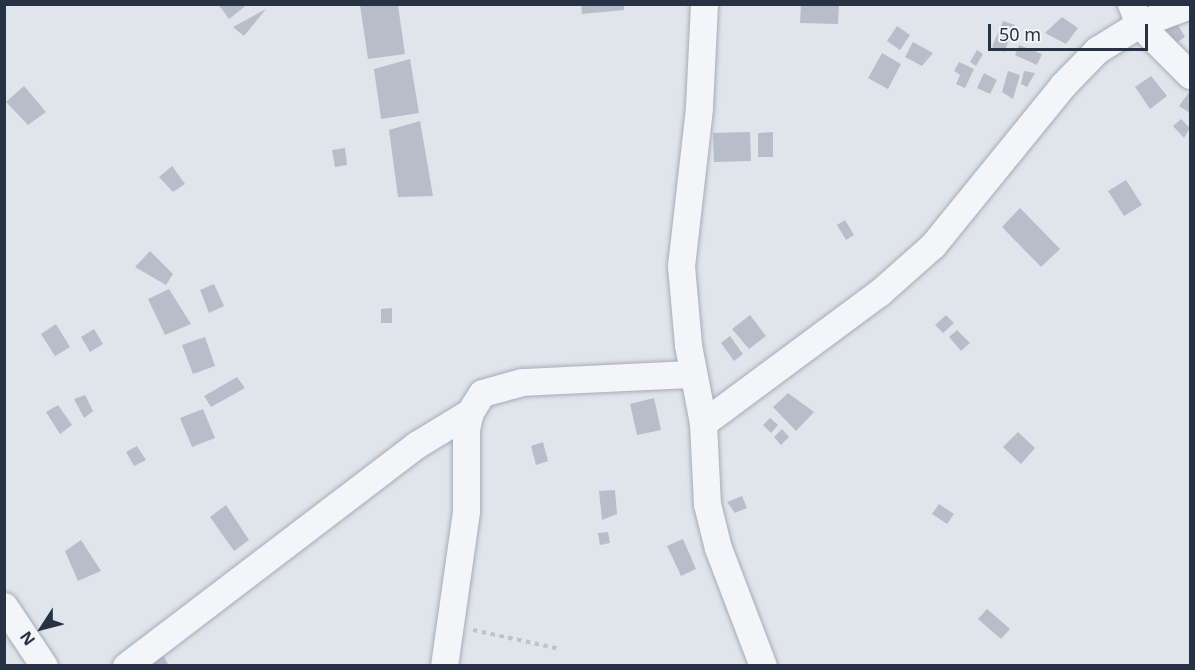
<!DOCTYPE html>
<style>
body{margin:0}
#map{position:relative;width:1195px;height:670px;overflow:hidden;background:#e0e5eb;font-family:"Noto Sans",sans-serif}
div>[style]{position:absolute}
[style*='--x']{left:calc(var(--x)*1px);top:calc(var(--y)*1px);width:calc(var(--w)*1px);rotate:calc(var(--a)*1deg)}
.building>*{inset:0;background:#b7bec9}
.path>*{height:4px;margin-top:-2px;transform-origin:0;background:repeating-linear-gradient(90deg,#bec2c9 0 4.5px,transparent 0 9px)}
.roads{filter:drop-shadow(0 0 2px #a5acb6) drop-shadow(0 0 2px #a5acb6)}
.minor>*{height:27px;margin:-13.5px;padding:0 13.5px;transform-origin:13.5px;border-radius:13.5px;background:#f3f5f8}
span{translate:-50% -50%;white-space:nowrap;text-align:center;line-height:1.15;-webkit-text-stroke:6px #f0f3f8;paint-order:stroke}
.frame{position:absolute;inset:0;border:6px solid #273244;pointer-events:none}
.north{position:absolute;left:12px;top:598px;width:60px;height:60px;-webkit-text-stroke:4px #f0f3f8;paint-order:stroke;rotate:234deg;font-size:16px;font-weight:700;line-height:24px;text-align:center;color:#273244}
.north::after{content:'';display:block;margin:auto;width:21px;height:27px;background:#273244;clip-path:polygon(50% 0,100% 100%,50% 72%,0 100%)}
.scale{position:absolute;left:988px;top:24px;width:160px;height:27px;box-sizing:border-box;border:3px solid #273244;border-top:0;padding-left:8px;font-size:18px;line-height:21px;white-space:nowrap;color:#273244;-webkit-text-stroke:4px #f0f3f8;paint-order:stroke}
</style>
<div id="map">
<div class="building">
<i style="clip-path:polygon(218px 4px,248px 4px,229px 19px)"></i>
<i style="clip-path:polygon(581px 4px,624px 4px,624px 10px,582px 14px)"></i>
<i style="clip-path:polygon(801px 4px,839px 4px,838px 24px,800px 23px)"></i>
<i style="clip-path:polygon(360px 5px,398px 5px,405px 54px,368px 59px)"></i>
<i style="clip-path:polygon(266px 9px,244px 36px,233px 27px)"></i>
<i style="clip-path:polygon(1062px 17px,1078px 28px,1066px 44px,1045px 33px)"></i>
<i style="clip-path:polygon(1175px 20px,1185px 37px,1176px 43px,1165px 28px)"></i>
<i style="clip-path:polygon(1003px 21px,1015px 25px,1004px 52px,992px 47px)"></i>
<i style="clip-path:polygon(897px 26px,910px 35px,900px 50px,887px 41px)"></i>
<i style="clip-path:polygon(913px 42px,933px 53px,922px 66px,905px 57px)"></i>
<i style="clip-path:polygon(1019px 45px,1042px 54px,1037px 65px,1015px 55px)"></i>
<i style="clip-path:polygon(977px 50px,983px 54px,976px 66px,970px 62px)"></i>
<i style="clip-path:polygon(882px 53px,901px 64px,888px 89px,868px 78px)"></i>
<i style="clip-path:polygon(410px 59px,419px 113px,381px 119px,374px 69px)"></i>
<i style="clip-path:polygon(959px 62px,974px 69px,965px 88px,956px 84px,960px 75px,954px 71px)"></i>
<i style="clip-path:polygon(1008px 71px,1020px 75px,1013px 99px,1002px 92px)"></i>
<i style="clip-path:polygon(1024px 71px,1035px 73px,1027px 87px,1021px 84px)"></i>
<i style="clip-path:polygon(984px 73px,997px 80px,990px 94px,977px 88px)"></i>
<i style="clip-path:polygon(1151px 76px,1167px 96px,1150px 109px,1135px 87px)"></i>
<i style="clip-path:polygon(24px 86px,46px 112px,28px 125px,6px 102px)"></i>
<i style="clip-path:polygon(1190px 91px,1190px 113px,1179px 106px)"></i>
<i style="clip-path:polygon(1181px 119px,1190px 128px,1184px 138px,1173px 126px)"></i>
<i style="clip-path:polygon(420px 121px,433px 196px,398px 197px,389px 130px)"></i>
<i style="clip-path:polygon(750px 132px,751px 161px,714px 162px,713px 133px)"></i>
<i style="clip-path:polygon(773px 132px,773px 157px,758px 157px,758px 133px)"></i>
<i style="clip-path:polygon(345px 148px,347px 165px,335px 167px,332px 150px)"></i>
<i style="clip-path:polygon(172px 166px,185px 184px,173px 192px,159px 177px)"></i>
<i style="clip-path:polygon(1126px 180px,1142px 205px,1124px 216px,1108px 191px)"></i>
<i style="clip-path:polygon(1020px 208px,1060px 249px,1041px 267px,1002px 227px)"></i>
<i style="clip-path:polygon(845px 220px,854px 235px,846px 240px,837px 225px)"></i>
<i style="clip-path:polygon(150px 251px,173px 274px,166px 285px,135px 267px)"></i>
<i style="clip-path:polygon(214px 284px,224px 306px,209px 313px,200px 290px)"></i>
<i style="clip-path:polygon(169px 289px,191px 324px,165px 335px,148px 299px)"></i>
<i style="clip-path:polygon(392px 308px,392px 323px,381px 323px,381px 309px)"></i>
<i style="clip-path:polygon(750px 315px,766px 336px,749px 349px,732px 329px)"></i>
<i style="clip-path:polygon(946px 315px,954px 323px,943px 333px,935px 325px)"></i>
<i style="clip-path:polygon(56px 324px,70px 347px,55px 356px,41px 334px)"></i>
<i style="clip-path:polygon(94px 329px,103px 344px,90px 352px,81px 337px)"></i>
<i style="clip-path:polygon(957px 330px,970px 343px,961px 351px,949px 337px)"></i>
<i style="clip-path:polygon(730px 336px,743px 354px,734px 361px,721px 343px)"></i>
<i style="clip-path:polygon(205px 337px,215px 366px,193px 374px,182px 345px)"></i>
<i style="clip-path:polygon(237px 377px,245px 388px,211px 407px,204px 396px)"></i>
<i style="clip-path:polygon(788px 393px,814px 412px,796px 431px,773px 407px)"></i>
<i style="clip-path:polygon(85px 395px,93px 411px,84px 418px,74px 399px)"></i>
<i style="clip-path:polygon(654px 398px,661px 430px,637px 435px,630px 404px)"></i>
<i style="clip-path:polygon(58px 405px,72px 425px,60px 434px,46px 412px)"></i>
<i style="clip-path:polygon(203px 409px,215px 438px,192px 447px,180px 418px)"></i>
<i style="clip-path:polygon(770px 418px,778px 425px,771px 433px,763px 425px)"></i>
<i style="clip-path:polygon(782px 429px,789px 437px,781px 445px,774px 437px)"></i>
<i style="clip-path:polygon(1018px 432px,1035px 448px,1021px 464px,1003px 447px)"></i>
<i style="clip-path:polygon(543px 442px,548px 461px,536px 465px,531px 446px)"></i>
<i style="clip-path:polygon(137px 446px,146px 460px,134px 466px,126px 452px)"></i>
<i style="clip-path:polygon(615px 490px,617px 514px,602px 520px,599px 491px)"></i>
<i style="clip-path:polygon(742px 496px,747px 508px,735px 513px,727px 502px)"></i>
<i style="clip-path:polygon(939px 504px,954px 514px,947px 524px,932px 514px)"></i>
<i style="clip-path:polygon(226px 505px,249px 540px,234px 551px,210px 517px)"></i>
<i style="clip-path:polygon(608px 532px,610px 543px,600px 545px,598px 533px)"></i>
<i style="clip-path:polygon(683px 539px,696px 569px,681px 576px,667px 546px)"></i>
<i style="clip-path:polygon(81px 540px,101px 571px,78px 581px,65px 551px)"></i>
<i style="clip-path:polygon(987px 609px,1010px 629px,1001px 639px,978px 619px)"></i>
<i style="clip-path:polygon(163px 655px,169px 666px,146px 666px)"></i>
</div>
<div class="path">
<i style="--x:473;--y:630;--w:89;--a:12.3"></i>
</div>
<div class="roads">
<div class="minor">
<i style="--x:704;--y:4;--w:104;--a:92.8"></i>
<i style="--x:699;--y:108;--w:159;--a:96.5"></i>
<i style="--x:681;--y:266;--w:79;--a:84.9"></i>
<i style="--x:688;--y:345;--w:79;--a:79.1"></i>
<i style="--x:703;--y:423;--w:81;--a:87.2"></i>
<i style="--x:707;--y:504;--w:45;--a:76"></i>
<i style="--x:718;--y:548;--w:126;--a:69.1"></i>
<i style="--x:1131;--y:4;--w:22;--a:68"></i>
<i style="--x:1139;--y:24;--w:72;--a:45"></i>
<i style="--x:703;--y:423;--w:219;--a:-36.5"></i>
<i style="--x:879;--y:293;--w:72;--a:-41.6"></i>
<i style="--x:933;--y:245;--w:205;--a:-50.9"></i>
<i style="--x:1062;--y:86;--w:50;--a:-45.8"></i>
<i style="--x:1097;--y:50;--w:49;--a:-31.8"></i>
<i style="--x:1139;--y:24;--w:54;--a:-20.4"></i>
<i style="--x:4;--y:606;--w:72;--a:56.3"></i>
<i style="--x:126;--y:666;--w:365;--a:-37.3"></i>
<i style="--x:416;--y:445;--w:63;--a:-31.4"></i>
<i style="--x:444;--y:666;--w:157;--a:-81.9"></i>
<i style="--x:466;--y:511;--w:82;--a:-90"></i>
<i style="--x:466;--y:429;--w:17;--a:-77"></i>
<i style="--x:470;--y:412;--w:22;--a:-58"></i>
<i style="--x:482;--y:393;--w:41;--a:-15.4"></i>
<i style="--x:522;--y:382;--w:170;--a:-2.7"></i>
</div>
</div>
<div class="frame"></div>
<div class="north">N</div>
<div class="scale">50 m</div>
</div>
